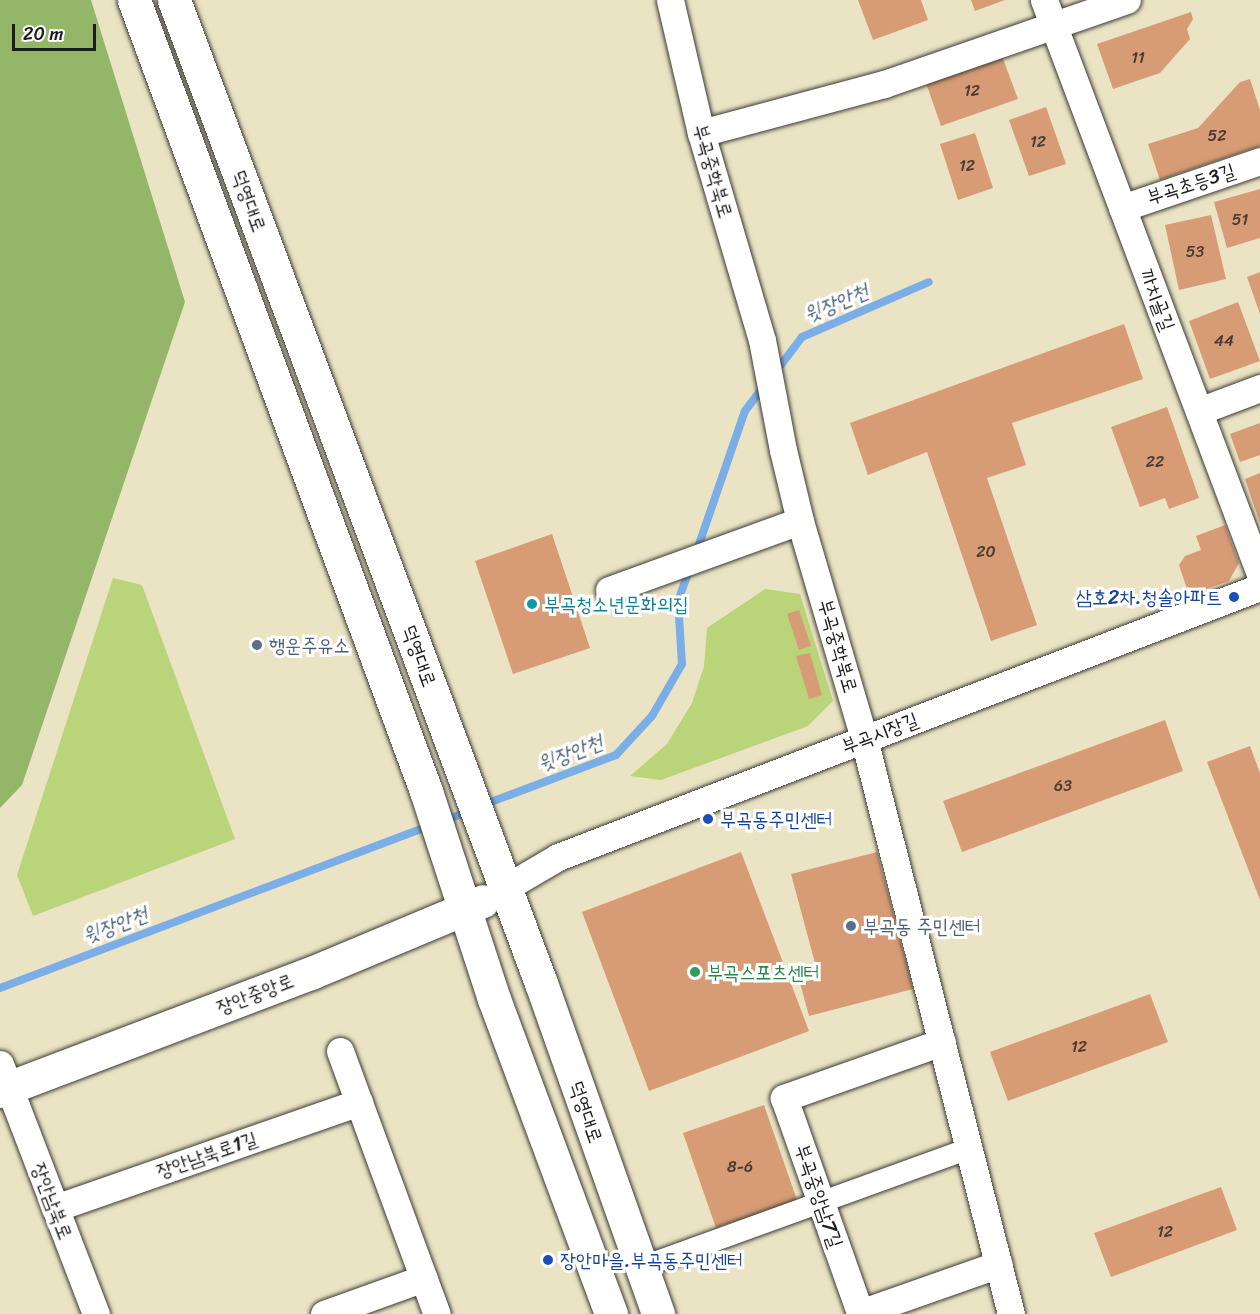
<!DOCTYPE html>
<meta charset="utf-8">
<style>
body{margin:0}
#map{position:relative;width:1260px;height:1314px;overflow:hidden;background:#ebe4c4;font-family:Sriracha,"Poor Story",sans-serif}
div>[style]{position:absolute}
[style*='--x']{left:calc(var(--x)*1px);top:calc(var(--y)*1px);width:calc(var(--w)*1px);rotate:calc(var(--a)*1deg)}
.green>*{inset:0;background:#bad479}
.forest>*{inset:0;background:#93b669}
.stream>*{height:8px;margin:-4px;padding:0 4px;transform-origin:4px;border-radius:4px;background:#7baee7}
.building>*{inset:0;background:#d79c75}
.roads{filter:drop-shadow(0 0 2px #3b3a35) drop-shadow(0 0 2px #3b3a35)}
.pedestrian>*{height:21px;margin:-10.5px;padding:0 10.5px;transform-origin:10.5px;border-radius:10.5px;background:#fff}
.minor>*{height:27px;margin:-13.5px;padding:0 13.5px;transform-origin:13.5px;border-radius:13.5px;background:#fff}
.tertiary>*{height:33px;margin:-16.5px;padding:0 16.5px;transform-origin:16.5px;border-radius:16.5px;background:#fff}
.dots>*{width:16px;height:16px;translate:-50% -50%;box-sizing:border-box;border:3px solid #fff;border-radius:50%}
span{translate:-50% -50%;white-space:nowrap;text-align:center;line-height:1.15;-webkit-text-stroke:6px #fff;paint-order:stroke}
.number-label{font-size:16px;color:#4b3c32}
.number-label span{-webkit-text-stroke-width:0}
.street-label{font-size:20px;color:#1c1c1c}
.transit-label{font-size:20px;color:#164399}
.right{translate:-100% -50%;text-align:right}
.left{translate:0 -50%;text-align:left}
.culture-label{font-size:20px;color:#0d838f}
.service-label{font-size:20px;color:#4e5e75}
.leisure-label{font-size:20px;color:#27864d}
.water-label{font-size:21px;color:#475e77;font-style:italic}
.scale{position:absolute;left:12px;top:24px;width:84px;height:27px;box-sizing:border-box;border:3px solid #1c1c1c;border-top:0;padding-left:8px;font-size:18px;line-height:21px;white-space:nowrap;color:#1c1c1c;-webkit-text-stroke:4px #fff;paint-order:stroke}
</style>
<div id="map">
<div class="green">
<i style="clip-path:polygon(113px 578px,142px 585px,235px 839px,33px 916px,17px 875px)"></i>
<i style="clip-path:polygon(765px 589px,800px 594px,833px 701px,808px 726px,661px 780px,630px 776px,667px 744px,692px 703px,704px 666px,707px 628px)"></i>
</div>
<div class="forest">
<i style="clip-path:polygon(0 0,91px 0,185px 302px,22px 785px,0 808px)"></i>
</div>
<div class="stream">
<i style="--x:774;--y:374;--w:46;--a:-52.9"></i>
<i style="--x:802;--y:337;--w:138;--a:-23.4"></i>
<i style="--x:696;--y:553;--w:150;--a:-71"></i>
<i style="--x:745;--y:411;--w:31;--a:-53"></i>
<i style="--x:483;--y:805;--w:142;--a:-20.6"></i>
<i style="--x:616;--y:755;--w:53;--a:-47.3"></i>
<i style="--x:652;--y:716;--w:60;--a:-60"></i>
<i style="--x:682;--y:664;--w:63;--a:-93.6"></i>
<i style="--x:678;--y:601;--w:37;--a:-70"></i>
<i style="--x:444;--y:821;--w:29;--a:-22"></i>
<i style="--x:0;--y:988;--w:462;--a:-20.7"></i>
</div>
<div class="building">
<i style="clip-path:polygon(858px 0,921px 0,928px 20px,873px 40px)"></i>
<i style="clip-path:polygon(971px 0,1005px 0,975px 11px)"></i>
<i style="clip-path:polygon(1191px 12px,1193px 19px,1187px 29px,1190px 39px,1160px 73px,1113px 89px,1097px 44px)"></i>
<i style="clip-path:polygon(1002px 56px,1018px 99px,941px 126px,926px 83px)"></i>
<i style="clip-path:polygon(1250px 79px,1260px 110px,1260px 146px,1160px 180px,1148px 144px,1198px 128px,1240px 82px)"></i>
<i style="clip-path:polygon(1046px 107px,1066px 164px,1029px 176px,1009px 120px)"></i>
<i style="clip-path:polygon(975px 133px,993px 188px,958px 200px,940px 144px)"></i>
<i style="clip-path:polygon(1260px 189px,1260px 238px,1227px 248px,1214px 202px)"></i>
<i style="clip-path:polygon(1211px 215px,1226px 279px,1179px 290px,1165px 225px)"></i>
<i style="clip-path:polygon(1260px 272px,1260px 314px,1247px 277px)"></i>
<i style="clip-path:polygon(1238px 302px,1260px 361px,1210px 379px,1189px 321px)"></i>
<i style="clip-path:polygon(1124px 324px,1143px 379px,1012px 423px,1026px 465px,987px 478px,1037px 625px,991px 641px,927px 452px,868px 475px,850px 423px)"></i>
<i style="clip-path:polygon(1167px 407px,1199px 498px,1169px 509px,1165px 498px,1140px 507px,1111px 427px)"></i>
<i style="clip-path:polygon(1260px 423px,1260px 455px,1240px 462px,1230px 434px)"></i>
<i style="clip-path:polygon(1260px 473px,1260px 523px,1245px 479px)"></i>
<i style="clip-path:polygon(1225px 525px,1239px 563px,1229px 581px,1189px 595px,1179px 565px,1185px 556px,1201px 550px,1196px 536px)"></i>
<i style="clip-path:polygon(552px 534px,590px 648px,513px 674px,475px 561px)"></i>
<i style="clip-path:polygon(799px 610px,811px 646px,799px 650px,787px 614px)"></i>
<i style="clip-path:polygon(810px 653px,822px 695px,809px 699px,796px 656px)"></i>
<i style="clip-path:polygon(1165px 720px,1183px 771px,962px 852px,943px 801px)"></i>
<i style="clip-path:polygon(1250px 746px,1260px 773px,1260px 900px,1207px 762px)"></i>
<i style="clip-path:polygon(741px 852px,809px 1031px,649px 1091px,582px 912px)"></i>
<i style="clip-path:polygon(877px 852px,913px 989px,809px 1016px,800px 983px,819px 978px,791px 874px)"></i>
<i style="clip-path:polygon(1150px 994px,1168px 1042px,1008px 1101px,990px 1052px)"></i>
<i style="clip-path:polygon(764px 1105px,797px 1200px,716px 1228px,683px 1133px)"></i>
<i style="clip-path:polygon(1221px 1187px,1237px 1230px,1111px 1277px,1094px 1233px)"></i>
</div>
<div class="roads">
<div class="pedestrian">
<i style="--x:640;--y:1267;--w:349;--a:-19.9"></i>
</div>
<div class="minor">
<i style="--x:670;--y:0;--w:137;--a:76.9"></i>
<i style="--x:701;--y:133;--w:216;--a:73.6"></i>
<i style="--x:762;--y:340;--w:112;--a:79.2"></i>
<i style="--x:783;--y:450;--w:73;--a:76.5"></i>
<i style="--x:800;--y:521;--w:227;--a:73.6"></i>
<i style="--x:864;--y:739;--w:593;--a:75.66"></i>
<i style="--x:1044;--y:0;--w:613;--a:69.38"></i>
<i style="--x:701;--y:133;--w:189;--a:-15"></i>
<i style="--x:884;--y:84;--w:257;--a:-19.1"></i>
<i style="--x:1122;--y:208;--w:146;--a:-18.8"></i>
<i style="--x:1199;--y:411;--w:65;--a:-20.7"></i>
<i style="--x:609;--y:590;--w:203;--a:-19.9"></i>
<i style="--x:505;--y:888;--w:61;--a:-30.3"></i>
<i style="--x:558;--y:857;--w:752;--a:-21.04"></i>
<i style="--x:942;--y:1042;--w:168;--a:160.5"></i>
<i style="--x:784;--y:1098;--w:228;--a:70.5"></i>
<i style="--x:860;--y:1313;--w:147;--a:-19.4"></i>
<i style="--x:340;--y:1051;--w:280;--a:69.8"></i>
<i style="--x:0;--y:1064;--w:268;--a:69"></i>
<i style="--x:55;--y:1208;--w:322;--a:-19.2"></i>
<i style="--x:324;--y:1314;--w:106;--a:-19.8"></i>
</div>
<div class="tertiary">
<i style="--x:134;--y:0;--w:843;--a:69.74"></i>
<i style="--x:426;--y:791;--w:219;--a:71.9"></i>
<i style="--x:494;--y:999;--w:336;--a:69.6"></i>
<i style="--x:174;--y:0;--w:1049;--a:69.53"></i>
<i style="--x:541;--y:983;--w:351;--a:70.5"></i>
<i style="--x:0;--y:1091;--w:333;--a:-20.8"></i>
<i style="--x:311;--y:973;--w:186;--a:-22.7"></i>
</div>
</div>
<div class="dots">
<i style="left:1234px;top:597px;background:#1a4fb4"></i>
<i style="left:532px;top:604px;background:#0f9aa8"></i>
<i style="left:257px;top:645px;background:#5c6f8a"></i>
<i style="left:708px;top:819px;background:#1a4fb4"></i>
<i style="left:851px;top:926px;background:#5c6f8a"></i>
<i style="left:695px;top:972px;background:#2e9e5b"></i>
<i style="left:548px;top:1260px;background:#1a4fb4"></i>
</div>
<div class="number-label">
<span style="left:1138px;top:58px">11</span>
<span style="left:972px;top:91px">12</span>
<span style="left:1217px;top:136px">52</span>
<span style="left:1038px;top:142px">12</span>
<span style="left:967px;top:166px">12</span>
<span style="left:1240px;top:220px">51</span>
<span style="left:1195px;top:252px">53</span>
<span style="left:1224px;top:341px">44</span>
<span style="left:1155px;top:462px">22</span>
<span style="left:986px;top:552px">20</span>
<span style="left:1063px;top:786px">63</span>
<span style="left:1079px;top:1047px">12</span>
<span style="left:740px;top:1167px">8-6</span>
<span style="left:1165px;top:1232px">12</span>
</div>
<div class="street-label">
<span style="left:713px;top:171px;rotate:74deg">부곡중학북로</span>
<span style="left:1191px;top:184px;rotate:-18deg">부곡초등3길</span>
<span style="left:249px;top:201px;rotate:70deg">덕영대로</span>
<span style="left:1157px;top:300px;rotate:69deg">까치골길</span>
<span style="left:838px;top:646px;rotate:74deg">부곡중학북로</span>
<span style="left:419px;top:656px;rotate:70deg">덕영대로</span>
<span style="left:880px;top:733px;rotate:-21deg">부곡시장길</span>
<span style="left:255px;top:994px;rotate:-21deg">장안중앙로</span>
<span style="left:586px;top:1112px;rotate:71deg">덕영대로</span>
<span style="left:207px;top:1155px;rotate:-19deg">장안남북로1길</span>
<span style="left:819px;top:1196px;rotate:71deg">부곡중앙남7길</span>
<span style="left:52px;top:1201px;rotate:69deg">장안남북로</span>
</div>
<div class="transit-label">
<span class="right" style="left:1222px;top:597px">삼호2차.청솔아파트</span>
<span class="left" style="left:720px;top:819px">부곡동주민센터</span>
<span class="left" style="left:560px;top:1260px">장안마을.부곡동주민센터</span>
</div>
<div class="culture-label">
<span class="left" style="left:544px;top:604px">부곡청소년문화의집</span>
</div>
<div class="service-label">
<span class="left" style="left:269px;top:645px">행운주유소</span>
<span class="left" style="left:863px;top:926px">부곡동 주민센터</span>
</div>
<div class="leisure-label">
<span class="left" style="left:707px;top:972px">부곡스포츠센터</span>
</div>
<div class="water-label">
<span style="left:836px;top:303px;rotate:-23deg">윗장안천</span>
<span style="left:570px;top:753px;rotate:-21deg">윗장안천</span>
<span style="left:115px;top:925px;rotate:-21deg">윗장안천</span>
</div>
<div class="scale">20 m</div>
</div>
